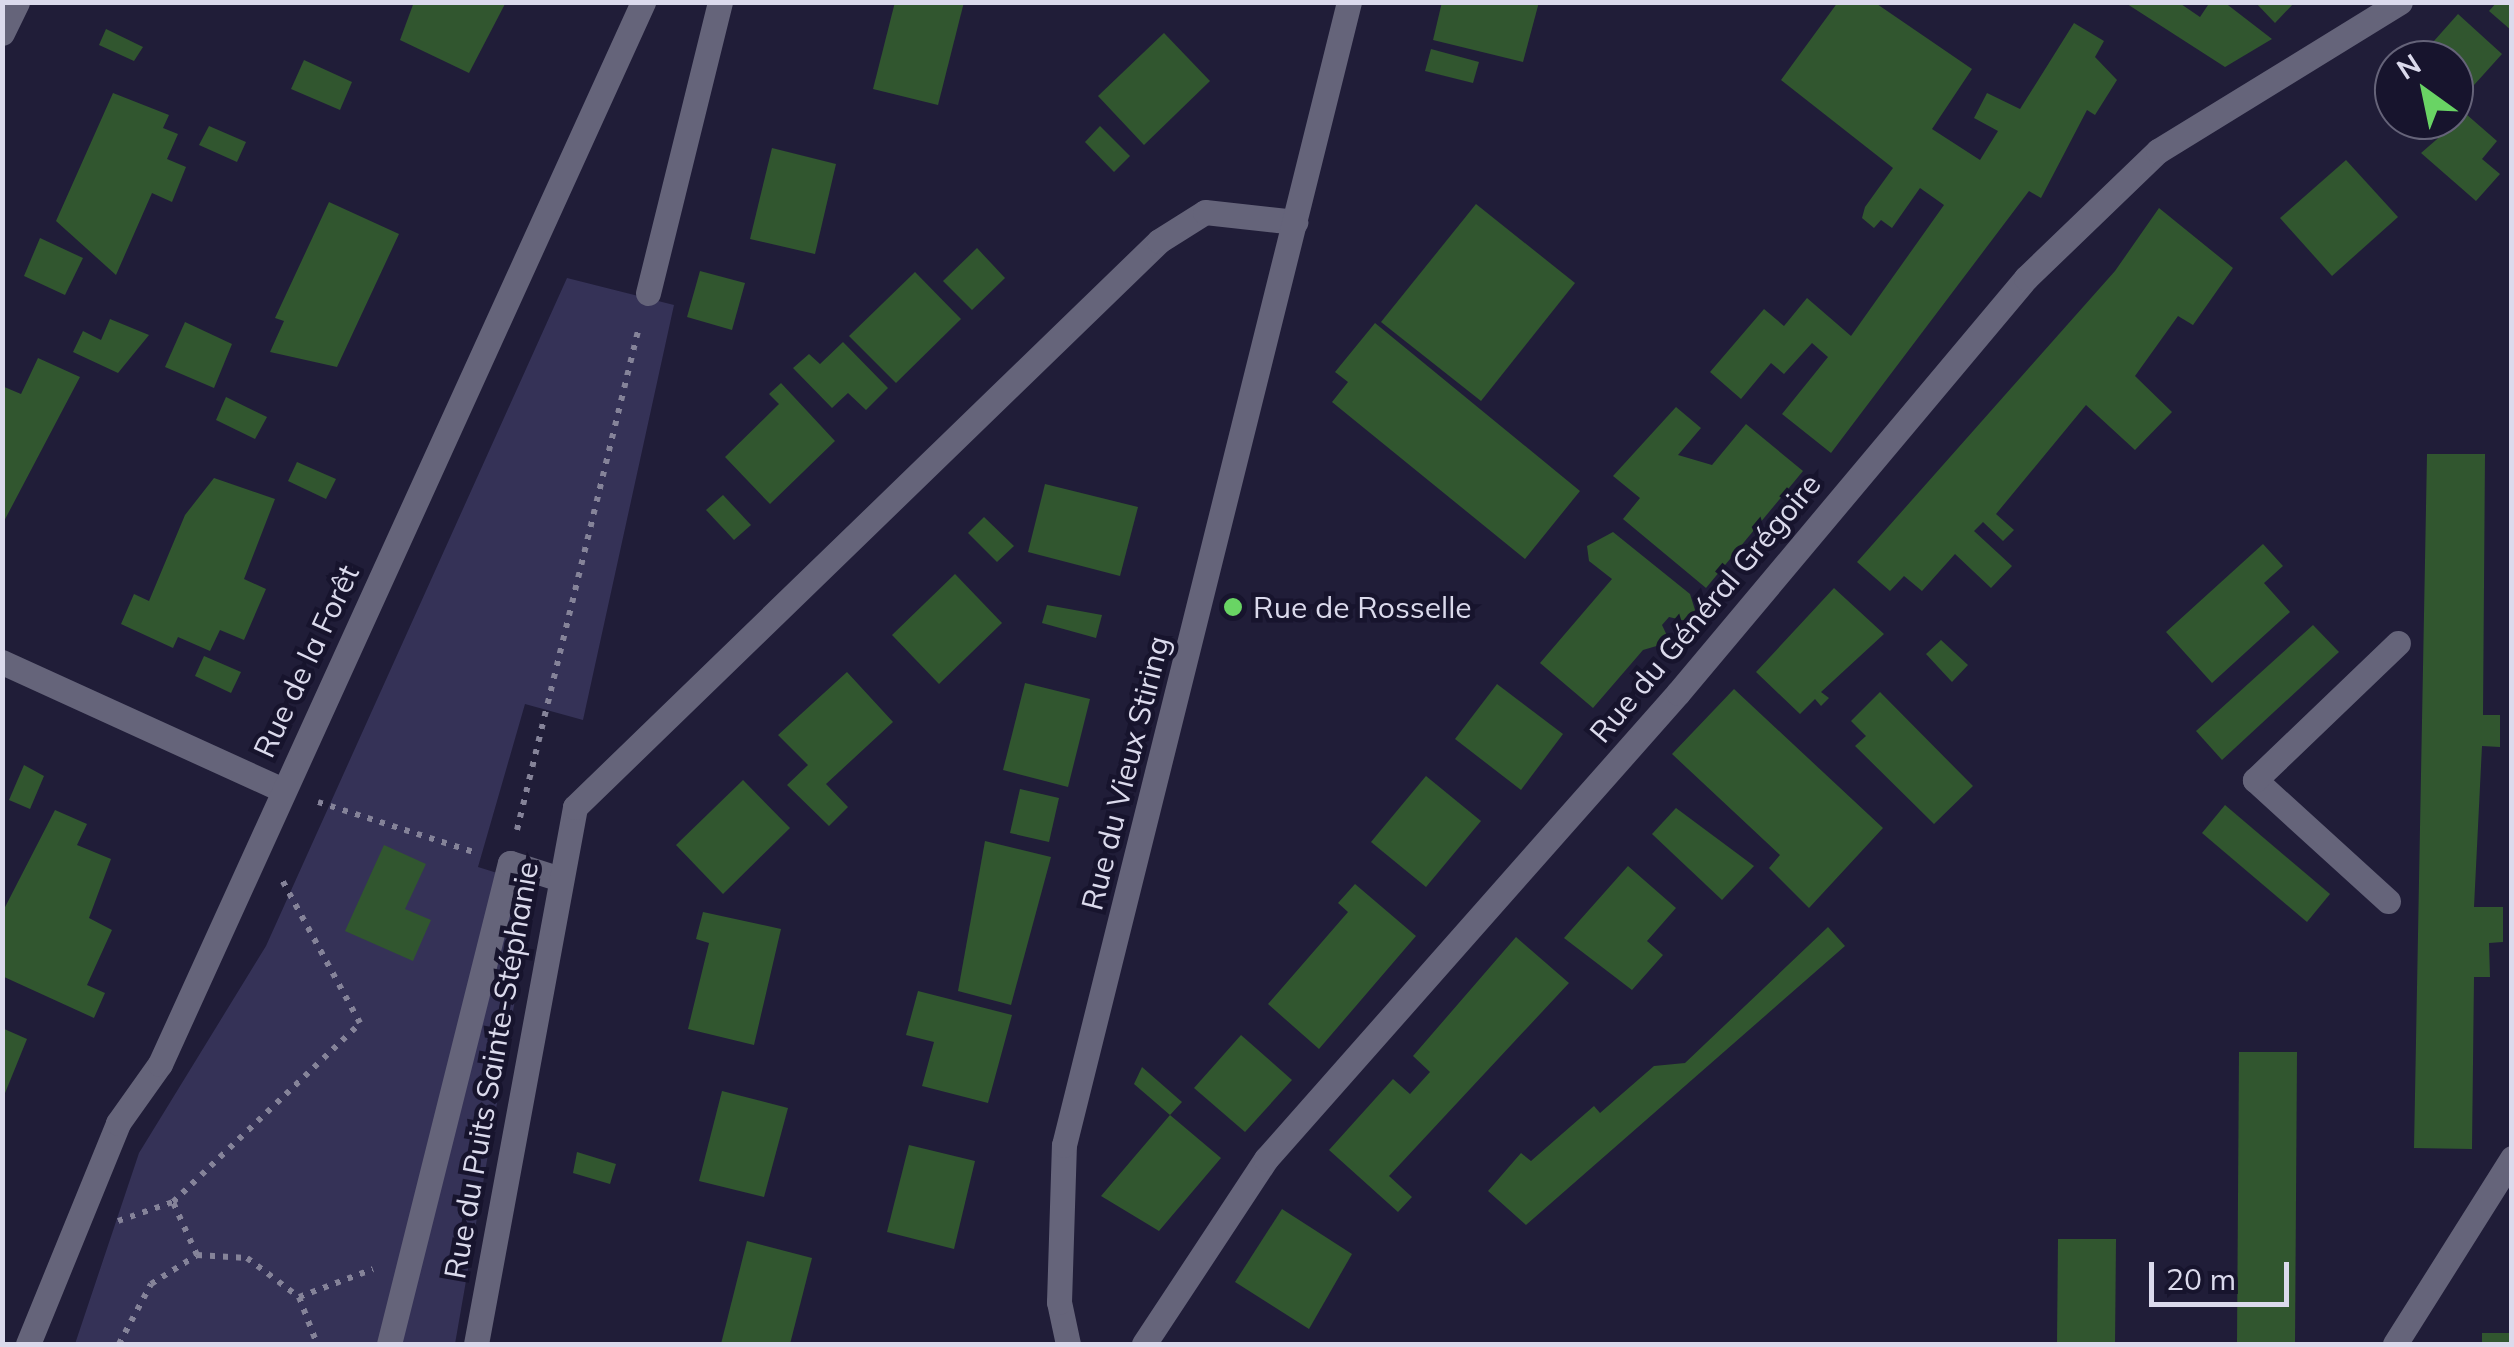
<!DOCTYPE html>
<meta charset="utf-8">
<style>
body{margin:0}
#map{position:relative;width:2514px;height:1347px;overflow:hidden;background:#201d38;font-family:Mulish,sans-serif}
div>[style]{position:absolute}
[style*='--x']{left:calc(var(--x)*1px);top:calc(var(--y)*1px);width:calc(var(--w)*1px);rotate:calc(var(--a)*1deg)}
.green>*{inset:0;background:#353257}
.building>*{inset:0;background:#31562f}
.path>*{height:6px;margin-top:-3px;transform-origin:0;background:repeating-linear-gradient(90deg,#858399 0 5px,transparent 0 13px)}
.minor>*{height:25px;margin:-12.5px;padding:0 12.5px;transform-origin:12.5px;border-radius:12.5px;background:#65647a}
.dots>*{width:28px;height:28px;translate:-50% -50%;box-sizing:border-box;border:5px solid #17142d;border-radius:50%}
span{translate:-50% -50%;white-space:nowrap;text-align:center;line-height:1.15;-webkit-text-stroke:9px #17142d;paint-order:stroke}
.poi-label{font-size:30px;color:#dbdaec}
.left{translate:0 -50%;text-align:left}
.street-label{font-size:30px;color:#dbdaec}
.frame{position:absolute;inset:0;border:5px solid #dbdaec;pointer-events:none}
.north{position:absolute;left:2374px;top:40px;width:100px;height:100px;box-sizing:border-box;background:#17142d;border:2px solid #656379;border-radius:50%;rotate:327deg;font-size:28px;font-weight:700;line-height:40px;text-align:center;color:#dbdaec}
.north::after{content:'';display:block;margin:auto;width:35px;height:45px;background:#69d464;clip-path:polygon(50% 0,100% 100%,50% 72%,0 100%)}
.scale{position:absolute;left:2149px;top:1262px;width:140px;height:45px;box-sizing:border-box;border:5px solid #dbdaec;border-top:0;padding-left:12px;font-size:30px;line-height:35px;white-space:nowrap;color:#dbdaec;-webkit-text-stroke:8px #17142d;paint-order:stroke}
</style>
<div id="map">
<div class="green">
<i style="clip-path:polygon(567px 278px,674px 305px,583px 720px,525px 704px,478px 867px,535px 885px,455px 1344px,75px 1344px,139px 1153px,266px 946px)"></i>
</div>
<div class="building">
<i style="clip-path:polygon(414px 2px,506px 2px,469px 73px,400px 40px)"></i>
<i style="clip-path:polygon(895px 2px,964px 2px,938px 105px,873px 89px)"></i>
<i style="clip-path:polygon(1442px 2px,1539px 2px,1523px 62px,1433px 40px)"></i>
<i style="clip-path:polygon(1838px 2px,1874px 2px,1972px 69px,1932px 129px,1980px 160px,1998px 131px,1974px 118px,1987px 93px,2020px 109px,2074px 23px,2104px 41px,2095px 57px,2117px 80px,2095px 115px,2087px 110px,2041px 198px,2029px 191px,1831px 453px,1782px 414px,1828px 357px,1812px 343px,1784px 374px,1771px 363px,1741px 399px,1710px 372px,1764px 309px,1784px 326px,1807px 298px,1851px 336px,1944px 205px,1920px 188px,1892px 228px,1881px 220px,1874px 228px,1862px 218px,1865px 207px,1893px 168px,1781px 80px)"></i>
<i style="clip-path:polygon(2124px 2px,2178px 2px,2200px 17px,2210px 2px,2224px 2px,2272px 39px,2225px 67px)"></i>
<i style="clip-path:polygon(2255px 2px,2295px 2px,2275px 23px)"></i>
<i style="clip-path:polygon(2497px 2px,2512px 2px,2512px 31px,2489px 11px)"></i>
<i style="clip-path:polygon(2458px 14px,2502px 54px,2456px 105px,2454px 60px,2417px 60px)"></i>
<i style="clip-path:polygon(106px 29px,143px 47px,134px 61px,99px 45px)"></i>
<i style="clip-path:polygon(1164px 33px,1210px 81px,1144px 145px,1098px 96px)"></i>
<i style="clip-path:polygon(1431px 49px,1479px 62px,1473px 83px,1425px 71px)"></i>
<i style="clip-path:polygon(304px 60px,352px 82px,340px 110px,291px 89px)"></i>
<i style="clip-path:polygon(113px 93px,169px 115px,163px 128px,178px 134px,167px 159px,186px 167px,172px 202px,152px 193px,116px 275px,56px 221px)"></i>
<i style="clip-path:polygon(2466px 114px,2497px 141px,2482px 159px,2500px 174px,2476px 201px,2421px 153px)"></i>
<i style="clip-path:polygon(209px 126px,246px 142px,237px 162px,199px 145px)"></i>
<i style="clip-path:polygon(1100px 126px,1130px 156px,1114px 172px,1085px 142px)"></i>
<i style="clip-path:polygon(772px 148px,836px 164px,815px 254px,750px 239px)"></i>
<i style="clip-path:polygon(2346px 160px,2398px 217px,2332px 276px,2280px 218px)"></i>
<i style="clip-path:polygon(329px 202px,399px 234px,337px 367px,270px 352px,284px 321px,275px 318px)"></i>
<i style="clip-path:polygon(1476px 204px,1575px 283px,1481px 401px,1381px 322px)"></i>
<i style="clip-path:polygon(2159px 208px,2233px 268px,2193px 325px,2178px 316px,2135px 376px,2172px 412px,2135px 450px,2086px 405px,1996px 514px,2014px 530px,2003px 541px,1983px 522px,1974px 531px,2012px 566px,1991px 588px,1955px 554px,1922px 591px,1904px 576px,1890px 591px,1857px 562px,2115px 271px)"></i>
<i style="clip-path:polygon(40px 238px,83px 258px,65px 295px,24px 276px)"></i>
<i style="clip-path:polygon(977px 248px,1005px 278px,972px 310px,943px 281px)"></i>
<i style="clip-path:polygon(700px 271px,745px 283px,732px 330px,687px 317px)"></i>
<i style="clip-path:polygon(915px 272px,961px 319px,896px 383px,849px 336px)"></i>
<i style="clip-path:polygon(110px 319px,149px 335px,118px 373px,73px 352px,83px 331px,101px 340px)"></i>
<i style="clip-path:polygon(185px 322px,232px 344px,214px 388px,165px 367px)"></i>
<i style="clip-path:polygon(1375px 323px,1580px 491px,1525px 559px,1332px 402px,1348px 382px,1335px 372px)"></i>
<i style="clip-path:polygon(843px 342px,888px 388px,866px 410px,848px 393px,832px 408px,793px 368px,809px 354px,820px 364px)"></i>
<i style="clip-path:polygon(38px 358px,80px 377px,2px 525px,2px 386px,21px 394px)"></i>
<i style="clip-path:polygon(781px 383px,835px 441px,770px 504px,725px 457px,779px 404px,769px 394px)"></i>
<i style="clip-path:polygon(226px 397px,267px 417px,255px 439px,216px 420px)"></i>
<i style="clip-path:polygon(1676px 407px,1701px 428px,1678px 455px,1712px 465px,1746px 424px,1803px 471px,1706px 588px,1623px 519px,1640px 498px,1613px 476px)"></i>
<i style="clip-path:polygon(2427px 454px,2485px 454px,2483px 715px,2500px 715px,2500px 747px,2482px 746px,2474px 907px,2503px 907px,2503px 942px,2489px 943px,2490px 977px,2474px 977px,2472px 1149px,2414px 1148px)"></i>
<i style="clip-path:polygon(297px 462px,336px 479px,326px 499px,288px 481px)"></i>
<i style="clip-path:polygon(214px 478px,275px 499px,244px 579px,266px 589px,244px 640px,220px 630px,210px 651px,178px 637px,173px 648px,121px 624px,134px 594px,149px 601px,185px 515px)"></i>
<i style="clip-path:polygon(1045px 484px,1138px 507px,1120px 576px,1028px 552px)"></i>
<i style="clip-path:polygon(723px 495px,751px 525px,734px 540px,706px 510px)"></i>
<i style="clip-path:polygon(984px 517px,1014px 546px,997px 562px,968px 533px)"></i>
<i style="clip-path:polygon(1613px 532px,1690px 594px,1695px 610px,1686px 621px,1669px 617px,1662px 625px,1670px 642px,1643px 650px,1593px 708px,1540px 663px,1612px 579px,1589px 561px,1587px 546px)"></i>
<i style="clip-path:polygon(2263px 544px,2283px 566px,2264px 583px,2290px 612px,2212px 683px,2166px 632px)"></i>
<i style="clip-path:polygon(955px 574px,1002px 623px,939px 684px,892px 635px)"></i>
<i style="clip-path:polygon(1834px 588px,1884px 634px,1821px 692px,1829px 698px,1821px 706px,1815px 699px,1800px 714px,1756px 672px)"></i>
<i style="clip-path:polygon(1047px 605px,1102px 615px,1096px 638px,1042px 623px)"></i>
<i style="clip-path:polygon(2313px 625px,2339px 652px,2222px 760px,2196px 731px)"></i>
<i style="clip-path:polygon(1941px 640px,1968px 665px,1952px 682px,1926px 654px)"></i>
<i style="clip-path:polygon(204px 656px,241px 672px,231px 693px,195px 676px)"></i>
<i style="clip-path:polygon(847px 672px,893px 722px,826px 784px,848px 807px,829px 826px,787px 785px,808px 765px,778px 735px)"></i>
<i style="clip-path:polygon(1025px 683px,1090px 699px,1068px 787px,1003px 770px)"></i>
<i style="clip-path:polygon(1497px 684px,1563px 734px,1521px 790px,1455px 739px)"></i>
<i style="clip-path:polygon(1734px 689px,1883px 828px,1809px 908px,1769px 868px,1780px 855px,1672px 754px)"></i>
<i style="clip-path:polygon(1880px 692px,1973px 786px,1934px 824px,1855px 746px,1866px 736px,1851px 721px)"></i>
<i style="clip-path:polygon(24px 765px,44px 776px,30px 809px,9px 800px)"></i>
<i style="clip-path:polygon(1426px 776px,1481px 821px,1426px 887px,1371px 842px)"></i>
<i style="clip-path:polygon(743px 780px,790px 828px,723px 894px,676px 845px)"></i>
<i style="clip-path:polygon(1020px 789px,1059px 798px,1049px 842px,1010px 833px)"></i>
<i style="clip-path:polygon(2225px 805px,2330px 894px,2307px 922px,2202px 833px)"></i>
<i style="clip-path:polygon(1676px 808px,1754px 866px,1722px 900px,1652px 834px)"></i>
<i style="clip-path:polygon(55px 810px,87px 824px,77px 845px,111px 859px,89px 918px,112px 930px,87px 985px,105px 993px,94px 1018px,2px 976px,2px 913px)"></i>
<i style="clip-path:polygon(985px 841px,1051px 857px,1011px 1005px,958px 991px)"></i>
<i style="clip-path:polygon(384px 845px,426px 864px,405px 909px,431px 920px,413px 961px,345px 931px)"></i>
<i style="clip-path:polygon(1628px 866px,1676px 908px,1647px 941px,1663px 955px,1632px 990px,1564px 938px)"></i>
<i style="clip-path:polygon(1355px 884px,1416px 936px,1319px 1049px,1268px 1004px,1348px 912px,1338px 903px)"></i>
<i style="clip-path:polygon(703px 912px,781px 929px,754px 1045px,688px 1029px,709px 943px,696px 939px)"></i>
<i style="clip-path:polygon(1828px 927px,1845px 946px,1526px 1225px,1488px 1191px,1521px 1153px,1531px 1161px,1594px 1106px,1600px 1113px,1654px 1066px,1685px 1063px)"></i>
<i style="clip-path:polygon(1516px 937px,1569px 983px,1389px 1176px,1412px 1197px,1398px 1212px,1329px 1150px,1393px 1079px,1410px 1094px,1430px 1072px,1413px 1056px)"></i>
<i style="clip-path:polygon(918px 991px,1012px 1015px,988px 1103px,922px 1086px,934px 1042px,906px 1035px)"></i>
<i style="clip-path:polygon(2px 1028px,27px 1039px,3px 1098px,2px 1098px)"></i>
<i style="clip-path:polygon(1241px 1035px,1292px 1080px,1245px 1132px,1194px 1088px)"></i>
<i style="clip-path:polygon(2239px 1052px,2297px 1052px,2295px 1344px,2237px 1344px)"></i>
<i style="clip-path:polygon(1142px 1067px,1182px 1102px,1170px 1115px,1221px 1158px,1159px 1231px,1101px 1196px,1170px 1115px,1134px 1084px)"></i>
<i style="clip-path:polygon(722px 1091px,788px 1108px,764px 1197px,699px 1181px)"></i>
<i style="clip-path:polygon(909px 1145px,975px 1161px,954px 1249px,887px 1232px)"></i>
<i style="clip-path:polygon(577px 1152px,616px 1164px,610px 1184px,573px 1173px)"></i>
<i style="clip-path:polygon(1282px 1209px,1352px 1254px,1309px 1329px,1235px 1282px)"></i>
<i style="clip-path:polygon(2058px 1239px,2116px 1239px,2115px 1344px,2057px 1344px)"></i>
<i style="clip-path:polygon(747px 1241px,812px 1258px,790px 1344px,721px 1344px)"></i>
<i style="clip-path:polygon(2482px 1333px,2512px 1333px,2512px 1344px,2482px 1344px)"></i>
</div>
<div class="path">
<i style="--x:318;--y:802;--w:167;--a:17.8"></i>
<i style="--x:517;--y:830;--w:518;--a:-76.37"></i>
<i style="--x:118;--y:1221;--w:58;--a:-19.1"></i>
<i style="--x:197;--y:1255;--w:58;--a:-114.4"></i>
<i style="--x:173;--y:1202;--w:259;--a:-43.7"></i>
<i style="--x:360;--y:1023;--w:163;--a:-118.6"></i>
<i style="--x:299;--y:1297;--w:79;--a:-20.7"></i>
<i style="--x:119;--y:1344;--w:68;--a:-61.9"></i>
<i style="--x:151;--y:1284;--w:54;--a:-32.2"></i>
<i style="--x:197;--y:1255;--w:50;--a:3.4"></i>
<i style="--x:247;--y:1258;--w:65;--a:36.9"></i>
<i style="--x:299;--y:1297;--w:50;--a:69"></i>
</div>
<div class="minor">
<i style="--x:2;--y:33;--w:34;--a:-64"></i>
<i style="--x:648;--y:293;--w:300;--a:-76.1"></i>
<i style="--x:2;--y:662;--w:309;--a:24.5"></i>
<i style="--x:2388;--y:901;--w:180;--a:-137.7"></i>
<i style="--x:2255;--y:780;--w:198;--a:-43.8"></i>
<i style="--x:28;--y:1344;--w:239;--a:-67.8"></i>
<i style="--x:118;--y:1123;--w:72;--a:-54.6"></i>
<i style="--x:160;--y:1064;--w:1167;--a:-65.54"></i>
<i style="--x:389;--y:1344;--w:496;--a:-75.9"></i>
<i style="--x:510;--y:863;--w:49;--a:17.7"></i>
<i style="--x:476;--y:1344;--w:546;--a:-79.55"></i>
<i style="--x:575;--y:807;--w:813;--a:-44.1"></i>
<i style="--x:1159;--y:241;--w:54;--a:-32.2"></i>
<i style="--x:1205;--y:212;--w:91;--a:6.3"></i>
<i style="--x:1068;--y:1344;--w:43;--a:-102.1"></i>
<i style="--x:1059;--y:1302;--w:157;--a:-88.2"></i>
<i style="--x:1064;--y:1145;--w:1178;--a:-76"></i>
<i style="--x:1144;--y:1344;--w:222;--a:-56.6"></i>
<i style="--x:1266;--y:1159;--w:622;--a:-48.52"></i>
<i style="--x:1678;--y:693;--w:542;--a:-50.02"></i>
<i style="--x:2026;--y:278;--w:183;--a:-43.9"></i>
<i style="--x:2158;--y:151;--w:284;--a:-31.6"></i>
<i style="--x:2395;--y:1344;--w:220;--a:-57.8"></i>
</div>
<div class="dots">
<i style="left:1233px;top:607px;background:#69d464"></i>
</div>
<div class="poi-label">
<span class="left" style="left:1253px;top:607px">Rue de Rosselle</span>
</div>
<div class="street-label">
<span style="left:1705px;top:608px;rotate:-50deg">Rue du Général Grégoire</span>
<span style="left:306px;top:661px;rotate:-65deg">Rue de la Forêt</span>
<span style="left:1125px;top:773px;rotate:-76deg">Rue du Vieux Stiring</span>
<span style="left:491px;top:1070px;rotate:-80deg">Rue du Puits Sainte-Stéphanie</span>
</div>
<div class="frame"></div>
<div class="north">N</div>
<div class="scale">20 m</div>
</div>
